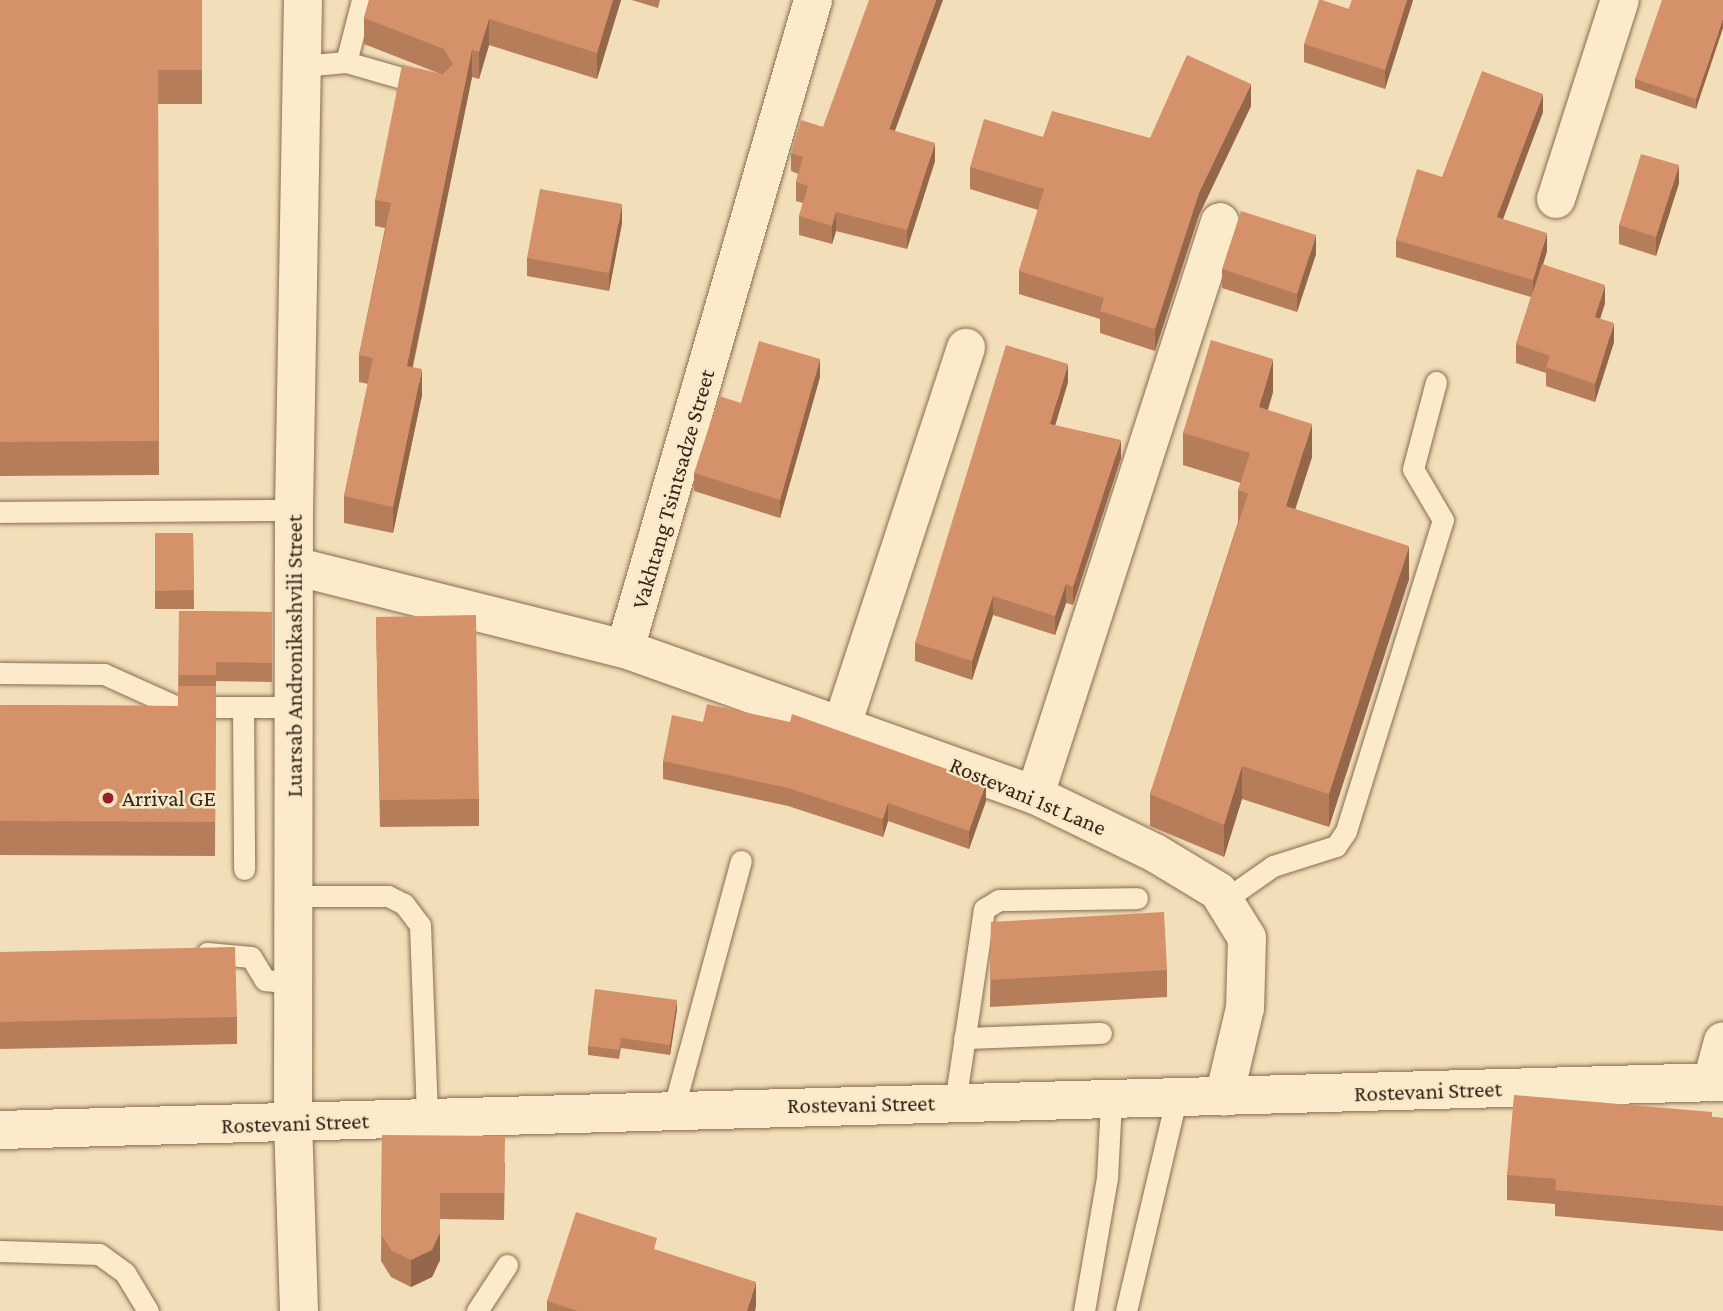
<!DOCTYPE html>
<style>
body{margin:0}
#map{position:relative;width:1723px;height:1311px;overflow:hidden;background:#f2deb8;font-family:"Crimson Pro",serif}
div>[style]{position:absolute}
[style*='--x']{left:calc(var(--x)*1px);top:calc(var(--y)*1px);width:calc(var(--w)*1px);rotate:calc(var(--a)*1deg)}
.roads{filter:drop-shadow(0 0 2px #896c52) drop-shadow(0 0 2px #896c52)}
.service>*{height:21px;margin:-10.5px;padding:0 10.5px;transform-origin:10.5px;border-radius:10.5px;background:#fcebcb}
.minor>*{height:38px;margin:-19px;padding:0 19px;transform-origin:19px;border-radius:19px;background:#fcebcb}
.tertiary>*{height:38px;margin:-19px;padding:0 19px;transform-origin:19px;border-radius:19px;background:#fcebcb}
.wall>*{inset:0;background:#b67d5b}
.shaded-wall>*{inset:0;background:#94664a}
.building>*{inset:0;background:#d4916a}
.dots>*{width:19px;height:19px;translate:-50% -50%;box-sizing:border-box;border:4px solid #f8e8c8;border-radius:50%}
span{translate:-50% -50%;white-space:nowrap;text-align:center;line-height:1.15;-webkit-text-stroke:5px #f8e8c8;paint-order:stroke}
.street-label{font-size:23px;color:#362519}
.poi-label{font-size:23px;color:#362519}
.left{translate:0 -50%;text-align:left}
</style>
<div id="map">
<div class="roads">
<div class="service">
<i style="--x:346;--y:62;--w:64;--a:-75.5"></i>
<i style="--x:302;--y:66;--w:44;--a:-5.2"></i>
<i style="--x:346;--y:62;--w:83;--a:16"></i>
<i style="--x:0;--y:512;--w:294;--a:-0.4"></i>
<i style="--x:0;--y:673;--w:104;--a:0.6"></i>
<i style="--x:104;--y:674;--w:80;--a:24.3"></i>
<i style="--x:177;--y:707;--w:116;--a:0"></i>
<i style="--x:243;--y:707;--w:162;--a:89.6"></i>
<i style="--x:293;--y:896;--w:95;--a:0"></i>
<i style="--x:388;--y:896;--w:18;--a:27"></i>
<i style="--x:404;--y:904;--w:26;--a:53"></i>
<i style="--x:420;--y:925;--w:193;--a:87.9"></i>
<i style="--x:1223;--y:901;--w:61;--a:-35"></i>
<i style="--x:1273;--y:866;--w:66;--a:-17.6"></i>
<i style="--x:1336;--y:846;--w:18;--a:-56"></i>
<i style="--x:1346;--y:831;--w:326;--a:-72.7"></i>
<i style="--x:1443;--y:520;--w:59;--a:-120.5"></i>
<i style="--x:1413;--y:469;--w:90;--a:-75.2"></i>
<i style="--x:207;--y:953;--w:44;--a:5.2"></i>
<i style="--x:251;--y:957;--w:27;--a:59"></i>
<i style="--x:265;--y:980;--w:28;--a:6"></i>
<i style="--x:964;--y:1038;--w:137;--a:-2.1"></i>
<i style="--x:955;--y:1103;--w:196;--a:-81.5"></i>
<i style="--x:984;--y:909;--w:17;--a:-31"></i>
<i style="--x:999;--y:900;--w:138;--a:-0.8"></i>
<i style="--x:674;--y:1107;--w:255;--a:-74.8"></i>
<i style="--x:0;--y:1251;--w:99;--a:1.7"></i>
<i style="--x:99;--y:1254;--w:32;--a:36"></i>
<i style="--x:125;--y:1273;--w:44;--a:58.8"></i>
<i style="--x:477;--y:1311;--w:55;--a:-56.9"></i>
<i style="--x:1084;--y:1311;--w:135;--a:-80.2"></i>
<i style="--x:1107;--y:1178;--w:77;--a:-87"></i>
<i style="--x:1126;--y:1311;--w:217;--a:-76.7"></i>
</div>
<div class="minor">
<i style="--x:1556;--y:199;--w:209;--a:-72.2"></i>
<i style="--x:294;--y:566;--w:341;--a:14.1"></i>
<i style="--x:625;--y:649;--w:676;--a:-73.84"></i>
<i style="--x:625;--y:649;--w:435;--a:19.6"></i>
<i style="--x:1035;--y:795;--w:133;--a:25.8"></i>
<i style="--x:1155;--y:853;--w:74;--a:31.1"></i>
<i style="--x:1218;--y:891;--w:55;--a:58.3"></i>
<i style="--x:1247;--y:938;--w:70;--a:91.6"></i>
<i style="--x:1245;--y:1008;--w:91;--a:103.3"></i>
<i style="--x:843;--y:722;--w:394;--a:-71.8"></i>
<i style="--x:1035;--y:795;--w:602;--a:-72.11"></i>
<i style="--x:1712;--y:1082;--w:42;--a:-75"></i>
</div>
<div class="tertiary">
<i style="--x:0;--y:1130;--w:1724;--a:-1.6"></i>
<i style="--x:299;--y:1311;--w:187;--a:-91.8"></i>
<i style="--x:293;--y:1124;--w:614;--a:-89.91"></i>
<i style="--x:294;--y:510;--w:510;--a:-88.99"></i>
</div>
</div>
<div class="wall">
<i style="clip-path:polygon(0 0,202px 0,202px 104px,158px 104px,159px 475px,0 476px)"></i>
<i style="clip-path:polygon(369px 0,621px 0,597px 79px,489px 45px,479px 79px,472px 77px,413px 367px,422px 395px,393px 533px,344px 523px,344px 496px,368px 384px,359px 382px,359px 355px,385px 228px,375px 226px,375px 200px,438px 73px,364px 44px,364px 18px)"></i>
<i style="clip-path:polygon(632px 0,660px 0,658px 8px)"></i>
<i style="clip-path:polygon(1352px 0,1413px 0,1385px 89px,1304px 62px,1304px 44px,1349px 9px)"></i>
<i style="clip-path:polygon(1723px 0,1696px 109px,1635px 88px,1635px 79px)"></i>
<i style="clip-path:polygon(1251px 106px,1199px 215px,1155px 351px,1100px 333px,1100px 319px,1019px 294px,1019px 271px,1038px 210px,970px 189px,970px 167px,1043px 137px,1150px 138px)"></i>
<i style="clip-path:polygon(1543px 112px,1503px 219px,1547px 251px,1543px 264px,1605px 303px,1600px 319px,1614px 342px,1595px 402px,1546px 386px,1546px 373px,1516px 363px,1516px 344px,1531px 297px,1396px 257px,1396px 240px,1442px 177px)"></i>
<i style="clip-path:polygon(823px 127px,895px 131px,935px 161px,907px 249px,836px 231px,832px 244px,799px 235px,799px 216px,803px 203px,796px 201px,796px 182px,798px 174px,791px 171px,791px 153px)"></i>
<i style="clip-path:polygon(1679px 183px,1656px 256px,1619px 244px,1619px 225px)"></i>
<i style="clip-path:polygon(622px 223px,609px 291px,527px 276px,527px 258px)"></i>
<i style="clip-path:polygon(1316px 254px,1297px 312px,1222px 288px,1222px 269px)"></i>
<i style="clip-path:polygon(820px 377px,780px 518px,694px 491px,694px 473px,741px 403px)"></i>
<i style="clip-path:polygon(1068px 382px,1055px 425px,1121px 458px,1073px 605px,1066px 603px,1055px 635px,993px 615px,972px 680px,915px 661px,915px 643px)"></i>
<i style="clip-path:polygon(1273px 392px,1268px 410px,1312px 457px,1295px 509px,1409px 579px,1329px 827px,1242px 799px,1224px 857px,1150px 826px,1150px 794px,1238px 522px,1238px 490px,1241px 483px,1183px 465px,1183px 433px)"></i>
<i style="clip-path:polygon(155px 533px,193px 533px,194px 609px,155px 609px)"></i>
<i style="clip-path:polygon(179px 611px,272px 612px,272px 682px,216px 681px,215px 856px,0 855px,0 705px,178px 706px)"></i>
<i style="clip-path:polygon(376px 617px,479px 799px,479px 826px,380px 827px)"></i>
<i style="clip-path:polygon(663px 761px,986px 801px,969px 849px,888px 821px,883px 837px,788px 806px,663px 779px)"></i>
<i style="clip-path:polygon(991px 922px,1167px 970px,1167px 997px,990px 1007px)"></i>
<i style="clip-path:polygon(0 952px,237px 1017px,237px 1044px,0 1049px)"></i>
<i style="clip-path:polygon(677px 1009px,670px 1055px,621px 1048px,619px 1059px,588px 1055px,588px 1046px)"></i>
<i style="clip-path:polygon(1712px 1117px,1723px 1118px,1723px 1231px,1555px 1216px,1555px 1204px,1507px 1200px,1507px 1175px)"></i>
<i style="clip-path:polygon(382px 1135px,505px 1163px,504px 1220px,440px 1219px,440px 1260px,432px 1277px,411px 1287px,391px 1277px,381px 1261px)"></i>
<i style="clip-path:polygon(657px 1250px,756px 1305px,755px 1311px,547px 1311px,547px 1301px)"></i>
</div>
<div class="shaded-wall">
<i style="clip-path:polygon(613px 0,621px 0,597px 79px,597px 53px)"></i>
<i style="clip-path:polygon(936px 0,943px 0,889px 147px,889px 129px)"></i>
<i style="clip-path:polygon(1407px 0,1413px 0,1385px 89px,1385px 70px)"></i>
<i style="clip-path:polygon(1723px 18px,1723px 28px,1696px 109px,1696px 99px)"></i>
<i style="clip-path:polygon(489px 19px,489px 45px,479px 79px,479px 52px)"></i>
<i style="clip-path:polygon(472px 50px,472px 77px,407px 392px,407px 366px)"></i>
<i style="clip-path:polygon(1251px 84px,1251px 106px,1199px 215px,1155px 351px,1155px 329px,1199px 193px)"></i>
<i style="clip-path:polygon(1543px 94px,1543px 112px,1497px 235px,1497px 217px)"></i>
<i style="clip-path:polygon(935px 143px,935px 161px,907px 249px,907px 230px)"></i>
<i style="clip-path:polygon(1679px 165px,1679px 183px,1656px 256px,1656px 237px)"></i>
<i style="clip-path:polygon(622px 204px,622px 223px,609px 291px,609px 273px)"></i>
<i style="clip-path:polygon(836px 212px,836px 231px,832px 244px,832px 226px)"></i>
<i style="clip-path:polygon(1547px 233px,1547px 251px,1533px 298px,1533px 280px)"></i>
<i style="clip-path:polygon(1316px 235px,1316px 254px,1297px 312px,1297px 294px)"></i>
<i style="clip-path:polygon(1605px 285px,1605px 303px,1595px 335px,1595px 317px)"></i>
<i style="clip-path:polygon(1614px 323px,1614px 342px,1595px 402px,1595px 384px)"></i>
<i style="clip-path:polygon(820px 359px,820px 377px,780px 518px,780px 500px)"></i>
<i style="clip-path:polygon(1273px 359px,1273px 392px,1259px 439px,1259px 407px)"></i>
<i style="clip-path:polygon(1068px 364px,1068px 382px,1050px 443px,1050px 424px)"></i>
<i style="clip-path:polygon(422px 369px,422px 395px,393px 533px,393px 507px)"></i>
<i style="clip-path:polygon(1312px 424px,1312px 457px,1286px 538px,1286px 506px)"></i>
<i style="clip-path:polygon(1121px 440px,1121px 458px,1073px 605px,1073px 587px)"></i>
<i style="clip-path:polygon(1409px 546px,1409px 579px,1329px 827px,1329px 794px)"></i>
<i style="clip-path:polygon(1066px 584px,1066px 603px,1055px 635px,1055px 616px)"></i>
<i style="clip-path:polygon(993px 596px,993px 615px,972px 680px,972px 661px)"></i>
<i style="clip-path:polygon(1242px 766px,1242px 799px,1224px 857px,1224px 825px)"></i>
<i style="clip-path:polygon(986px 783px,986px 801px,969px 849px,969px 831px)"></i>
<i style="clip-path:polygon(888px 803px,888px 821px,883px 837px,883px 819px)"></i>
<i style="clip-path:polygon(677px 1000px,677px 1009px,670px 1055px,670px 1045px)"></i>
<i style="clip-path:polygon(440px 1233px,440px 1260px,432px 1277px,411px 1287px,411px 1260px)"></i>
<i style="clip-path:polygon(756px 1282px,756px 1305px,755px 1311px,747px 1311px)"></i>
</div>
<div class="building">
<i style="clip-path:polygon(0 0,202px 0,202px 70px,158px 70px,159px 441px,0 442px)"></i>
<i style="clip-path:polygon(369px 0,613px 0,597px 53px,489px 19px,479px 52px,472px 50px,407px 366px,422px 369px,393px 507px,344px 496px,373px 358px,359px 355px,391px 203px,375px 200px,402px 65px,443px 74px,453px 64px,444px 49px,364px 18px)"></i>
<i style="clip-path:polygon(869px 0,936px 0,889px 129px,935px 143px,907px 230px,836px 212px,832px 226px,799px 216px,808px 186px,796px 182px,803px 157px,791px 153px,801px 120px,823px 127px)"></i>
<i style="clip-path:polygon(1319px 0,1322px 0,1349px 9px,1352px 0,1407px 0,1385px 70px,1304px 44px)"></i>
<i style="clip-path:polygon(1662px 0,1723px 0,1723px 18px,1696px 99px,1635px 79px)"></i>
<i style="clip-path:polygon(1187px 55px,1251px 84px,1199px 193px,1155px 329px,1100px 311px,1104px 298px,1019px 271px,1044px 189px,970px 167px,984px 119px,1043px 137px,1052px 111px,1150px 138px)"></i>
<i style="clip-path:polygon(1482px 71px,1543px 94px,1497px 217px,1547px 233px,1533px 280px,1396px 240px,1417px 169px,1442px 177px)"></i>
<i style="clip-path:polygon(1641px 154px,1679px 165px,1656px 237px,1619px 225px)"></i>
<i style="clip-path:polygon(540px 189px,622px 204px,609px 273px,527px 258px)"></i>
<i style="clip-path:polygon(1241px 211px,1316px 235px,1297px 294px,1222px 269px)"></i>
<i style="clip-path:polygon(1542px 264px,1605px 285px,1595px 317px,1614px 323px,1595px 384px,1546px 367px,1550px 356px,1516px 344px)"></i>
<i style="clip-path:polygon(1211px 340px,1273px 359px,1259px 407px,1312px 424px,1286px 506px,1409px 546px,1329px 794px,1242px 766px,1224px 825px,1150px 794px,1248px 494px,1238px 490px,1250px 453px,1183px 433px)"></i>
<i style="clip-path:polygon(759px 341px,820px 359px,780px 500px,694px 473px,719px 396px,741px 403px)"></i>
<i style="clip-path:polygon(1006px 345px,1068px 364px,1050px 424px,1121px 440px,1073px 587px,1066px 584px,1055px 616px,993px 596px,972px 661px,915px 643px)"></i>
<i style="clip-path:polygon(155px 533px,193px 533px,194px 590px,155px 591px)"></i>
<i style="clip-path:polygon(179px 611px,272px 612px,272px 663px,216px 662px,216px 675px,179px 675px)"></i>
<i style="clip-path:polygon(476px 615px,479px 799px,380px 800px,376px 617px)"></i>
<i style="clip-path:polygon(178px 686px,216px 686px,215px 822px,0 821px,0 705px,178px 706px)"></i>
<i style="clip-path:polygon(707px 704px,790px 722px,792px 714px,986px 783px,969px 831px,888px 803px,883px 819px,788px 788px,663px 761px,672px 715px,703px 722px)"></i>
<i style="clip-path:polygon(1164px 912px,1167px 970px,990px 980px,991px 922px)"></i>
<i style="clip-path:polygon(235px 947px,237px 1017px,0 1022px,0 952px)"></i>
<i style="clip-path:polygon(595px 989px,677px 1000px,670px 1045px,621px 1038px,619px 1050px,588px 1046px)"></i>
<i style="clip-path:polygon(1514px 1095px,1712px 1112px,1712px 1117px,1723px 1118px,1723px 1206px,1555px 1190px,1556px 1179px,1507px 1175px)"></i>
<i style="clip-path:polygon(382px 1135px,505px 1136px,504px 1193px,440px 1193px,440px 1233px,432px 1250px,411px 1260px,391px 1250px,381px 1234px)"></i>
<i style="clip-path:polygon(576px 1212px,657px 1238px,654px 1249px,756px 1282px,747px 1311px,578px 1311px,547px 1301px)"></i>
</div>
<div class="dots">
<i style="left:108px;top:798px;background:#9d1d24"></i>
</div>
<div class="street-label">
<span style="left:673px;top:489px;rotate:-74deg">Vakhtang Tsintsadze Street</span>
<span style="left:294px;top:656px;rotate:-90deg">Luarsab Andronikashvili Street</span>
<span style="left:1028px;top:796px;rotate:23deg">Rostevani 1st Lane</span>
<span style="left:1428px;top:1091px;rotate:-2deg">Rostevani Street</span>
<span style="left:861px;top:1104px;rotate:-1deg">Rostevani Street</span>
<span style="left:295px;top:1123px;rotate:-2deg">Rostevani Street</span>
</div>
<div class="poi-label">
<span class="left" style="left:122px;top:798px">Arrival GE</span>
</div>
</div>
